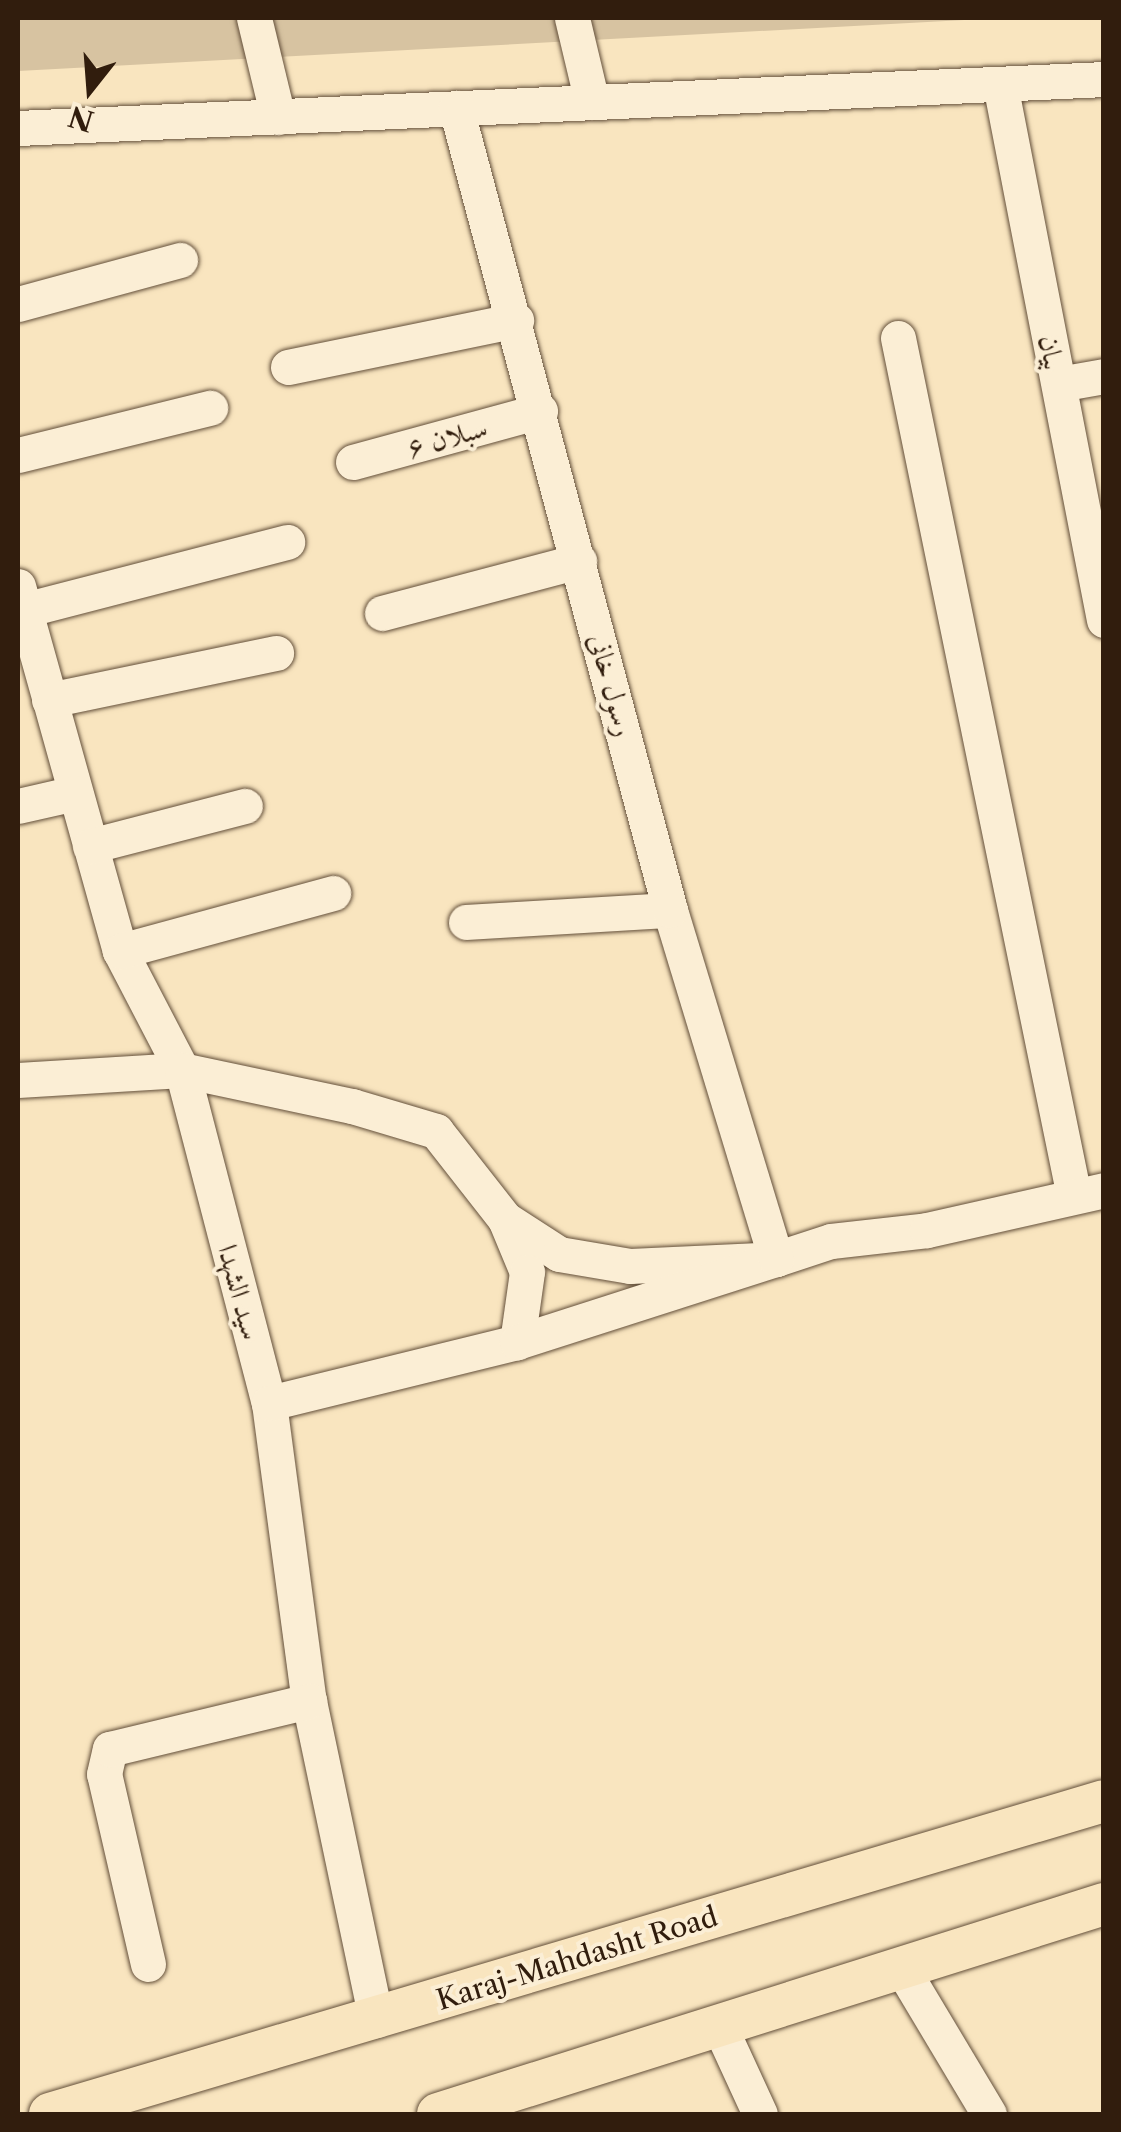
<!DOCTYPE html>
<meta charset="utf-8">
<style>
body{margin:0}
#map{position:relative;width:1121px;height:2132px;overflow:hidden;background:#f9e5bf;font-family:"Libre Caslon Text",Amiri,serif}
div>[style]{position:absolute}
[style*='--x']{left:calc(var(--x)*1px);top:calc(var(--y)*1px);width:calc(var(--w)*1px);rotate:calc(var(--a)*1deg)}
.green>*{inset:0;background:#d7c3a1}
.roads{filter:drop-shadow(0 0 2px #634f3a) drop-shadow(0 0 2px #634f3a)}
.minor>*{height:35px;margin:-17.5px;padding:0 17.5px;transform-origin:17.5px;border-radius:17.5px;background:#fbeed5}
.major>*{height:42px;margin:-21px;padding:0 21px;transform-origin:21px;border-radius:21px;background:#f9e5bf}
span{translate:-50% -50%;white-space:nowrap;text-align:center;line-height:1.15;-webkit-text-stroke:8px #fbeed5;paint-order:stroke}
.street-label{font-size:28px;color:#311d0d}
.frame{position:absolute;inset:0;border:20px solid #311d0d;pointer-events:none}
.north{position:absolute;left:40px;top:40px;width:100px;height:100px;-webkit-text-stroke:8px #fbeed5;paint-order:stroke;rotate:197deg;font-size:28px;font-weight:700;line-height:40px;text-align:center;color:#311d0d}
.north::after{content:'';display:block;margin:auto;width:35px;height:45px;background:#311d0d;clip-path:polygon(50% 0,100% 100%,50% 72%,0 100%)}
</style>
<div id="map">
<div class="green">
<i style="clip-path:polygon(18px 18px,1001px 18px,18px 71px)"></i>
</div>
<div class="roads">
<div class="minor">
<i style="--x:254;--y:18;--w:102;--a:76.4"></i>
<i style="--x:572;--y:18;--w:86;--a:76.6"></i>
<i style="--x:1000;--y:84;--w:546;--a:79.02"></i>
<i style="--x:18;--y:128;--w:1087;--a:-2.58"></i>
<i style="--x:18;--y:304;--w:168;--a:-15.2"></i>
<i style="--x:898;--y:338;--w:876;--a:78.41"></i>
<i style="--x:288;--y:367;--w:233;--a:-11.6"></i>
<i style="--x:1059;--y:384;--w:46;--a:-10.1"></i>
<i style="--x:18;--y:455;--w:198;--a:-13.8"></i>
<i style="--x:353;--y:462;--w:194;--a:-15.3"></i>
<i style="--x:18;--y:586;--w:379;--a:74.4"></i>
<i style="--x:120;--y:951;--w:134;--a:62.5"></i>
<i style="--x:182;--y:1070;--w:344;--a:75.4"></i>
<i style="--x:269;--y:1403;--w:301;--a:82.4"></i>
<i style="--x:309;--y:1701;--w:326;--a:78.1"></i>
<i style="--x:24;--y:610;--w:272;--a:-14.5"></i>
<i style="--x:382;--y:613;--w:204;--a:-14.8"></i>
<i style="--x:49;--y:700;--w:232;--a:-11.7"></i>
<i style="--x:18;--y:806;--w:58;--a:-12.8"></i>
<i style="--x:90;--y:846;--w:160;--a:-14.5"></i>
<i style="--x:466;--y:922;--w:204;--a:-3.4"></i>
<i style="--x:120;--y:951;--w:221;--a:-15.2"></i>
<i style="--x:18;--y:1080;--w:164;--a:-3.5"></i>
<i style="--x:182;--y:1070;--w:174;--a:12"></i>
<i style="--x:352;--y:1106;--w:88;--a:16.6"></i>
<i style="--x:436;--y:1131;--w:112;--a:51.9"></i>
<i style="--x:505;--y:1219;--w:64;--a:32.9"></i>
<i style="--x:559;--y:1254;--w:72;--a:9.6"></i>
<i style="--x:630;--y:1266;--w:146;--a:-2.7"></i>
<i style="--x:776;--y:1259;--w:58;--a:-18.1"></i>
<i style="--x:831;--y:1241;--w:97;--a:-6.5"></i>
<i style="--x:927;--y:1230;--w:181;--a:-12.7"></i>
<i style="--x:505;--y:1219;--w:57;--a:67.5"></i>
<i style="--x:527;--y:1272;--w:71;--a:98.1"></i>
<i style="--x:269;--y:1403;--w:255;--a:-13.8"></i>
<i style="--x:517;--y:1342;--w:272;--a:-17.8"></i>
<i style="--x:776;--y:1259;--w:365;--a:-106.9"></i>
<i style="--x:670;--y:910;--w:830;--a:-104.94"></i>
<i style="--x:148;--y:1964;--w:195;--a:-103"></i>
<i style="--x:104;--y:1774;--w:26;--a:-77"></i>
<i style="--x:110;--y:1749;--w:205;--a:-13.6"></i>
<i style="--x:901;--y:1967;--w:171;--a:59.1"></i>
<i style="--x:719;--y:2025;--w:98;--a:65.3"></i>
</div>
<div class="major">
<i style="--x:50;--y:2114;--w:1099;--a:-16.54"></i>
<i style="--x:438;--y:2114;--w:698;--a:-17.5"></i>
</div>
</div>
<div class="street-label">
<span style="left:1052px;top:352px;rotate:79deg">بیان</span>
<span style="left:447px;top:437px;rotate:-15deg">سبلان ۶</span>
<span style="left:612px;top:685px;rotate:75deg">رسول خانی</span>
<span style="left:240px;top:1292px;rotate:75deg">سید الشهدا</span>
<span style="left:577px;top:1958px;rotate:-17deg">Karaj-Mahdasht Road</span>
</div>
<div class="frame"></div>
<div class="north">N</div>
</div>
